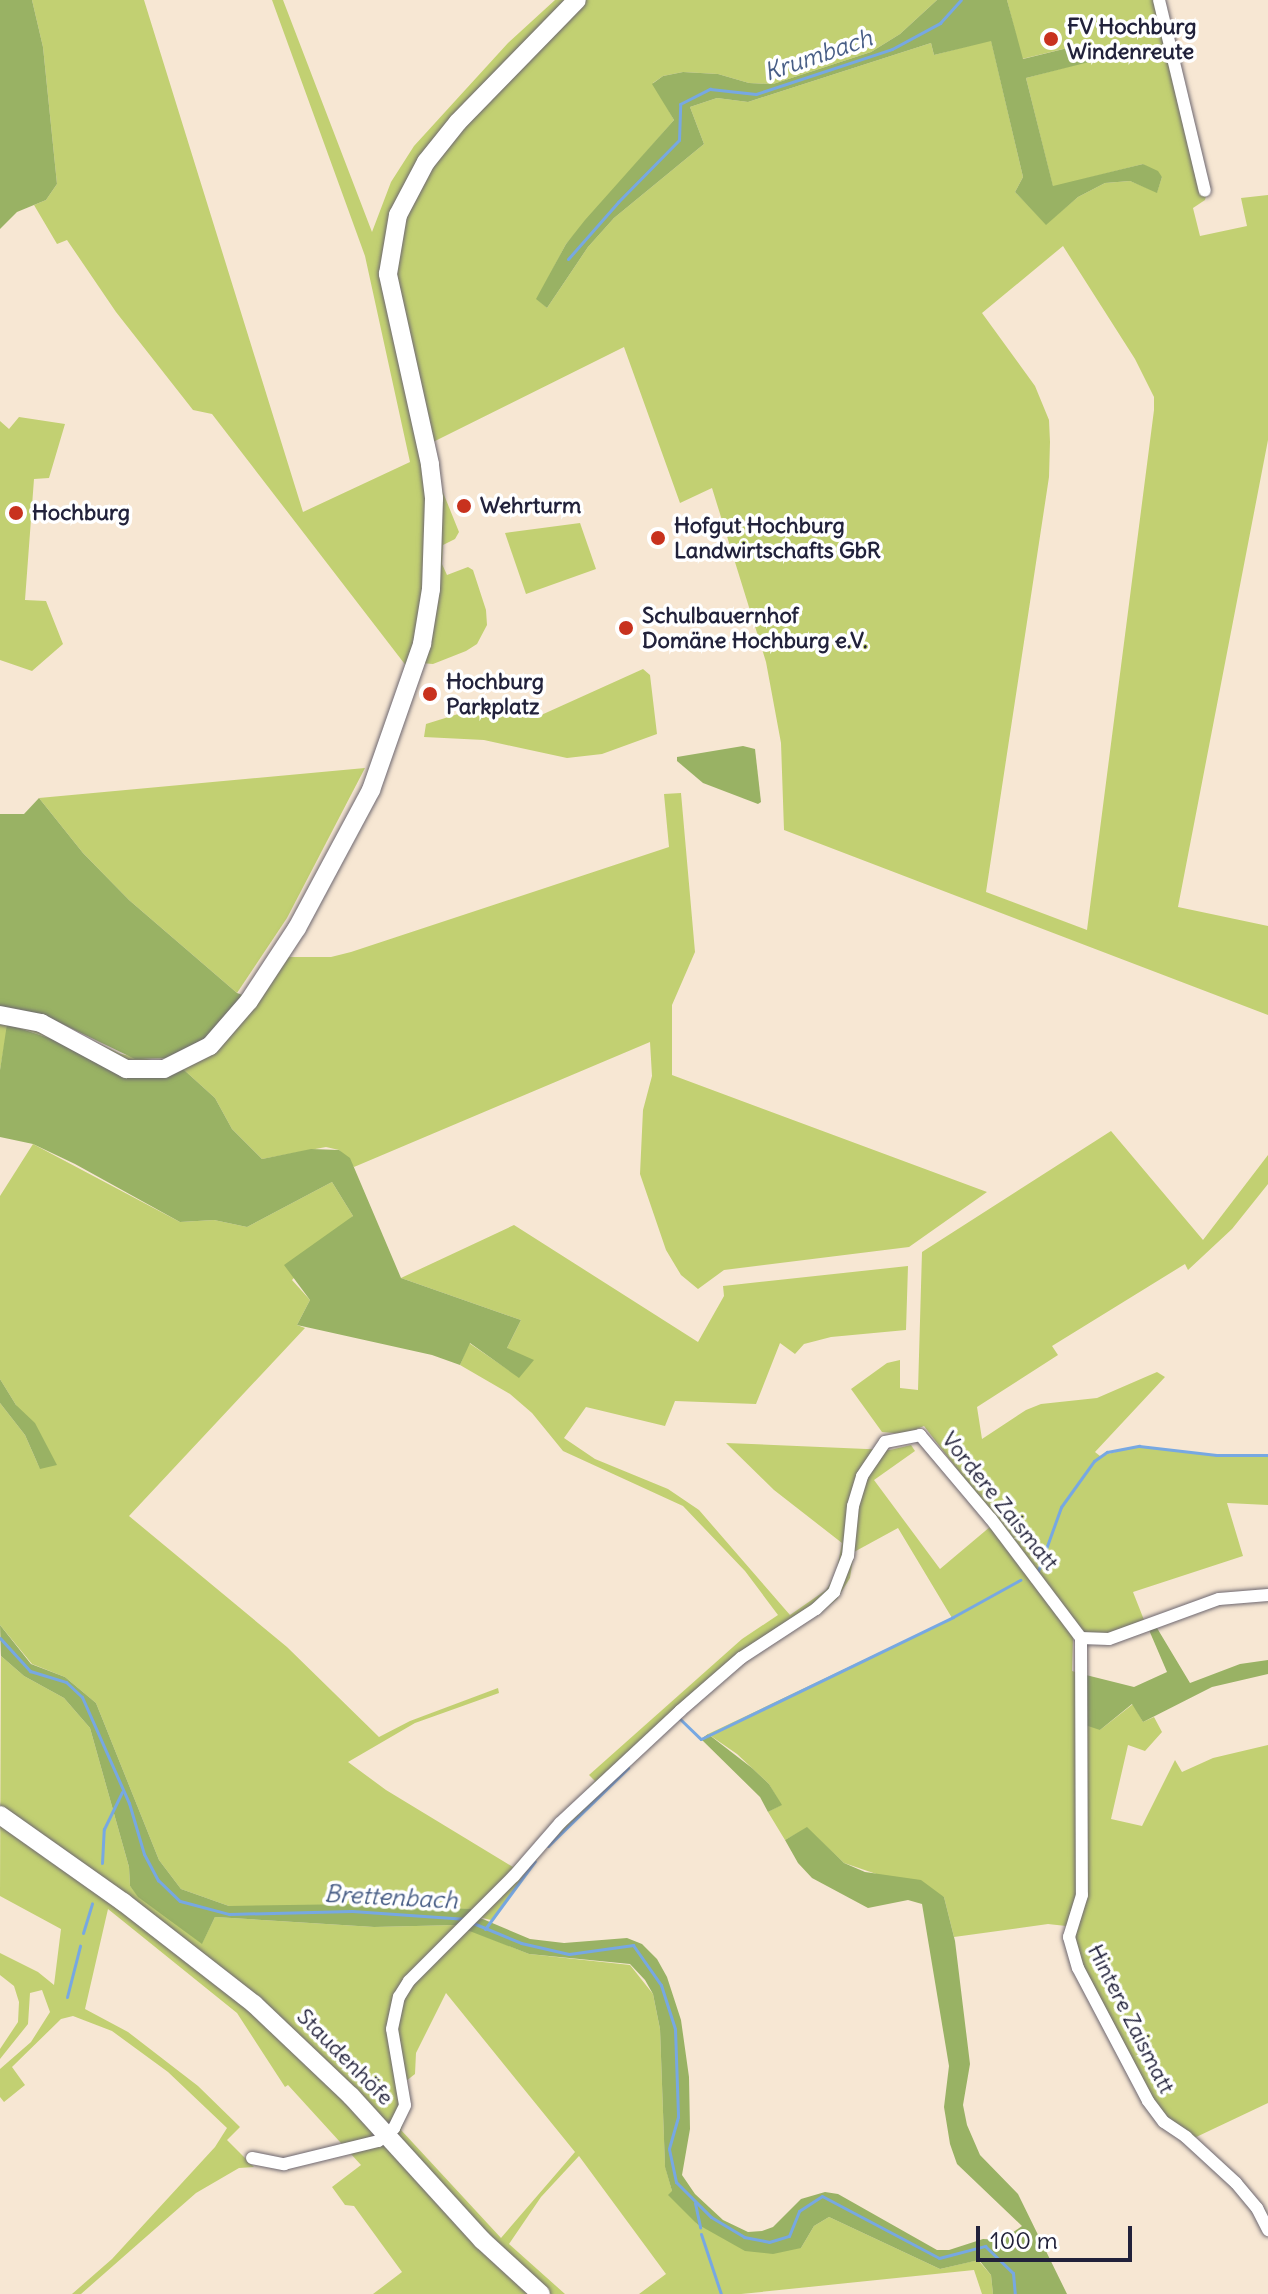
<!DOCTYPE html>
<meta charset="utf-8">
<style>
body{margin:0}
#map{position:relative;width:1268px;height:2294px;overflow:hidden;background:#f7e7d3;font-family:Delius,sans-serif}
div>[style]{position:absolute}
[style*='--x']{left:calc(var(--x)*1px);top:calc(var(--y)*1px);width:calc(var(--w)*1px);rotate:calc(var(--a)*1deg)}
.green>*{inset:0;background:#c2d072}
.forest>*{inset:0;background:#99b264}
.stream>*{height:3px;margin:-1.5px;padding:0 1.5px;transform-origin:1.5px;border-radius:1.5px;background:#77a8e2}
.roads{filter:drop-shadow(0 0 2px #6d6770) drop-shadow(0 0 2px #6d6770)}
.street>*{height:12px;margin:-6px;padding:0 6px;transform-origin:6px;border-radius:6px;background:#fff}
.secondary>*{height:18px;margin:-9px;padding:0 9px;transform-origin:9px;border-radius:9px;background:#fff}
.dots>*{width:22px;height:22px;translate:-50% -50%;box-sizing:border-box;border:4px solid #fff;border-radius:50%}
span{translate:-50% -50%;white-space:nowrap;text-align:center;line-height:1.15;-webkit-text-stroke:7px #fff;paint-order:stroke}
.poi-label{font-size:22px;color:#22223b;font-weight:700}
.left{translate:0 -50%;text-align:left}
.street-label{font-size:22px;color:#22223b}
.water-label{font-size:24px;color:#485e86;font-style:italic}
.scale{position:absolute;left:976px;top:2226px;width:156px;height:36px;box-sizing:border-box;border:4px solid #22223b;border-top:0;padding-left:10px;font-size:24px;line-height:28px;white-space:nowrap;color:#22223b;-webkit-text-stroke:6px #fff;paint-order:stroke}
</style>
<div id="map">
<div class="green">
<i style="clip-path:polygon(evenodd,32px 0,144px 0,303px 512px,410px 462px,365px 256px,272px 0,283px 0,372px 232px,391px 182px,414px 146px,508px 43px,555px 0,937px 0,900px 34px,871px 52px,773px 84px,749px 83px,718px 74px,683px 72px,663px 76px,653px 83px,674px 120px,566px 244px,537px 299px,547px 308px,588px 247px,614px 218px,704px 144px,690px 107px,717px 98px,748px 102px,931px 43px,934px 55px,991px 40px,1023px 177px,1015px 192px,1046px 224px,1078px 197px,1105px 183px,1130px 181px,1157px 192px,1162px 177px,1143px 164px,1053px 187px,1026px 78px,1093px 60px,1088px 43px,1022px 59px,1007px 0,1163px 0,1207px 192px,1205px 200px,1193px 208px,1200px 236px,1247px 226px,1241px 198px,1268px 195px,1268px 440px,1178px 907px,1268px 926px,1268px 1015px,784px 830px,781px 743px,766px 662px,712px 488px,680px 503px,624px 347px,429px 444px,436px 475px,459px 532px,455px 539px,443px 545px,442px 564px,447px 575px,468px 567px,473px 570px,486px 610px,487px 625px,477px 644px,466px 651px,433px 664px,421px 663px,393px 743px,342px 861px,283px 957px,331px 957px,351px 952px,669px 847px,664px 794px,681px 793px,695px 952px,672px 1005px,672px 1075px,987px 1192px,909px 1247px,724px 1270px,698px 1289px,681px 1275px,666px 1250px,640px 1174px,643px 1110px,652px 1076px,650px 1042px,354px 1167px,339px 1150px,326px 1147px,262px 1159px,232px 1129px,215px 1098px,183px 1069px,164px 1076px,128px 1077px,58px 1041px,8px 1024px,0 1070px,0 1007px,34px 1013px,121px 1054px,157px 1061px,192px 1049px,226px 1023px,295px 924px,339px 845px,368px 787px,388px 733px,382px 731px,407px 667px,212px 414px,193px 410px,116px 312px,67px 240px,57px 244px,34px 205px,46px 200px,57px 184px,43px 47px,32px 0,1063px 246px,1135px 359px,1154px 397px,1154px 410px,1087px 930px,986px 892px,1049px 477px,1050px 442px,1049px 420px,1035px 386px,982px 313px,1063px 246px)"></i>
<i style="clip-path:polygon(19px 417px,65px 424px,49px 478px,34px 479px,25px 600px,46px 601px,63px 644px,32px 671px,0 660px,0 421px,9px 429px)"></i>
<i style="clip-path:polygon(580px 523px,596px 569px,526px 594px,505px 533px)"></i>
<i style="clip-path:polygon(643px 669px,650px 675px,657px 734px,602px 754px,567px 758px,484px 740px,424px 737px,426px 724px,458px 714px,539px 716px)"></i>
<i style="clip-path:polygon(365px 768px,287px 918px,237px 993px,129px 900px,83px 853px,39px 798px)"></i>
<i style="clip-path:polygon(1111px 1131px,1203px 1240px,1268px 1155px,1268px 1184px,1232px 1229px,1188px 1270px,1185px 1264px,1052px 1346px,1058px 1355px,977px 1407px,982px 1439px,1026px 1410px,1041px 1404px,1097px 1398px,1157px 1372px,1165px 1377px,1095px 1452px,1100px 1456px,1139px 1446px,1216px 1455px,1268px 1455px,1268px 1505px,1227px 1503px,1243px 1556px,1133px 1592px,1144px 1620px,1108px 1634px,1073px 1638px,1072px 1671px,1086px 1675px,1100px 1730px,1133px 1704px,1143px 1722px,1154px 1717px,1162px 1732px,1145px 1751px,1128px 1745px,1111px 1819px,1142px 1826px,1175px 1760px,1182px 1772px,1213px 1758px,1268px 1745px,1268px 2103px,1192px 2139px,1168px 2129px,1065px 1935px,1066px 1926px,1048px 1924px,954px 1937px,944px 1897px,844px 1863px,807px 1828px,785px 1840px,768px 1812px,781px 1805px,769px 1784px,737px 1754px,708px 1734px,952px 1618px,898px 1528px,854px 1552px,850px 1578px,837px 1599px,822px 1612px,754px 1651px,684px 1713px,544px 1850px,491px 1920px,478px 1917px,471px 1909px,229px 1906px,181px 1889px,159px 1860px,96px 1703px,65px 1677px,32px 1664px,0 1625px,0 1403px,25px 1435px,40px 1469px,16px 1405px,0 1379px,0 1196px,33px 1144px,180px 1222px,214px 1220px,247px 1227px,332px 1182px,353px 1216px,292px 1280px,310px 1300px,297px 1325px,305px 1328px,129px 1516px,287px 1647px,379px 1737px,410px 1721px,498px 1688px,499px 1693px,415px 1723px,348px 1762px,386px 1790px,513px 1867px,595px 1781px,589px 1775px,742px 1639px,778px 1615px,745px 1571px,683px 1506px,563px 1451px,532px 1413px,510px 1394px,460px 1365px,469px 1343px,519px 1377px,507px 1348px,521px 1320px,401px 1278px,514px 1225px,698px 1342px,724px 1296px,723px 1286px,908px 1266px,906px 1330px,831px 1337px,804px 1344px,795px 1354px,780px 1343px,756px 1404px,675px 1401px,665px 1426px,586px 1407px,564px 1438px,595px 1459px,668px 1489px,699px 1510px,790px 1615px,826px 1590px,836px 1574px,842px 1543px,774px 1490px,726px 1443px,890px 1450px,911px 1445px,915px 1451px,874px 1480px,940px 1569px,997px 1521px,924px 1426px,905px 1434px,882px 1432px,851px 1389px,887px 1363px,900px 1360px,900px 1388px,918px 1390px,922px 1252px)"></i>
<i style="clip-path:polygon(evenodd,1px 1656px,24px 1676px,64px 1698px,90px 1728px,129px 1867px,130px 1886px,139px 1897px,202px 1943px,215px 1917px,374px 1927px,457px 1925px,529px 1954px,630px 1965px,653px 1994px,660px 2029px,665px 2166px,672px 2191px,697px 2224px,801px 2248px,814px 2226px,829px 2217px,940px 2269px,978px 2260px,991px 2275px,993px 2294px,982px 2294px,974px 2270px,741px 2294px,639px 2294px,666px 2274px,579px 2156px,541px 2197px,509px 2244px,565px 2294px,373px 2294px,402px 2272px,354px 2206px,345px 2205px,332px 2187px,361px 2165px,288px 2085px,285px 2087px,237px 2013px,108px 1909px,85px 2009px,128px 2032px,198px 2086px,240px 2127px,227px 2140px,254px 2167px,239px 2168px,196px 2193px,81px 2294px,72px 2294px,112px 2259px,215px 2147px,227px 2128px,168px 2072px,112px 2031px,73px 2016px,61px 2019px,12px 2067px,25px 2085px,4px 2102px,0 2097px,0 2069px,31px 2042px,50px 2012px,42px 1990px,30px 1993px,28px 2024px,0 2059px,0 2049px,18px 2022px,19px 2002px,14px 1986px,0 1975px,0 1953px,38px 1972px,54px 1985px,61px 1929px,0 1896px,1px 1656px,446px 1993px,575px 2152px,501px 2238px,401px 2130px,409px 2103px,406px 2081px,415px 2074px,416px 2053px,446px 1993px)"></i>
</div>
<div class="forest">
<i style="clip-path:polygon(0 0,32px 0,43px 47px,57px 184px,46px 200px,17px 212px,0 229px)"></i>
<i style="clip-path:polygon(937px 0,1007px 0,1023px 59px,1088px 43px,1093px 61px,1026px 78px,1053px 186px,1143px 164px,1158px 171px,1162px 177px,1157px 193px,1130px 181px,1105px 183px,1078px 197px,1046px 225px,1015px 192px,1023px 177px,991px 41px,934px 55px,931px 43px,748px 102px,717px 98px,690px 107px,704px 144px,614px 218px,588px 247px,547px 308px,536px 299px,566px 244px,585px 220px,674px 120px,652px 84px,663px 76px,683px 72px,718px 74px,749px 83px,773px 84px,871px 52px,900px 34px)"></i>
<i style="clip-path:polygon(743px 746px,755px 749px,761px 802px,758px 804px,703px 783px,677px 761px,677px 757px)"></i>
<i style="clip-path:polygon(39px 798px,83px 853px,129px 900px,237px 993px,248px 997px,207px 1041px,173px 1058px,135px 1059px,54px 1020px,0 1007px,0 814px,24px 814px)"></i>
<i style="clip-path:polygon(7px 1024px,58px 1041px,95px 1062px,183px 1069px,215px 1098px,232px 1129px,262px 1159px,311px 1149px,339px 1150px,350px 1158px,401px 1278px,521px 1320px,507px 1348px,534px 1360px,519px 1378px,470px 1343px,460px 1365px,432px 1355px,297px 1325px,310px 1300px,284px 1265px,353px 1216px,332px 1182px,247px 1227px,214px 1220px,180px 1222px,75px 1164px,33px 1144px,0 1137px,0 1070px)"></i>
<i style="clip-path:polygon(0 1379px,16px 1405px,35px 1423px,57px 1465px,40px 1469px,25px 1435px,0 1403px)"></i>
<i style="clip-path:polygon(0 1625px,31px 1664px,65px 1677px,96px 1703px,159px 1860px,181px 1889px,229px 1906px,358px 1904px,471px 1909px,472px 1912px,457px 1925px,374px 1927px,215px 1917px,202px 1944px,138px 1897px,130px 1886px,129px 1867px,90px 1728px,64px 1698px,24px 1676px,1px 1656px)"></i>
<i style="clip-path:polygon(1157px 1628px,1190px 1683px,1240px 1664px,1268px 1660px,1268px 1674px,1212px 1687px,1143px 1722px,1132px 1704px,1100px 1730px,1085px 1725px,1086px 1675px,1134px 1687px,1167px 1672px,1149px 1630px)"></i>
<i style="clip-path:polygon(708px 1734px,752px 1768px,769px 1784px,782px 1805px,768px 1812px,760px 1797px,701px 1739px)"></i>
<i style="clip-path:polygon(807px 1827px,844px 1863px,865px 1872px,921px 1880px,944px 1897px,955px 1941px,970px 2064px,963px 2105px,967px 2125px,980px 2155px,1018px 2194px,1067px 2294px,993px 2294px,991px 2275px,979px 2260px,940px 2269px,829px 2217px,814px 2226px,801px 2248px,773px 2254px,745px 2251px,697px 2224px,668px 2195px,672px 2191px,665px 2167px,660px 2029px,653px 1994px,645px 1980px,630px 1964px,529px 1954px,467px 1930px,478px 1917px,530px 1939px,564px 1943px,627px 1938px,642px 1944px,657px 1959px,667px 1977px,681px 2020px,689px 2077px,690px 2129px,682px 2175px,695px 2194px,723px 2220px,748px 2232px,762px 2231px,773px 2227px,801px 2199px,825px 2192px,838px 2194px,937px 2250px,949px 2250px,983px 2239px,1002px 2240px,1022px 2226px,957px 2164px,950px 2144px,944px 2107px,949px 2066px,922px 1904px,908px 1900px,868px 1908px,812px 1878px,798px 1863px,785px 1840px)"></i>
</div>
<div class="stream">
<i style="--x:568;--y:259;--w:76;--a:-48.7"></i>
<i style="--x:618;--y:202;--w:87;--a:-45.5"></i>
<i style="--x:679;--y:140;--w:36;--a:-88"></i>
<i style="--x:680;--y:104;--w:34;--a:-27"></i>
<i style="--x:710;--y:89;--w:46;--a:6.2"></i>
<i style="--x:756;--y:94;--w:143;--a:-18.3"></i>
<i style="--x:892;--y:49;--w:55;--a:-28.4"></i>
<i style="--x:940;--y:23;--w:31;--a:-48"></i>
<i style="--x:1038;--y:1571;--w:68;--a:-70.2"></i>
<i style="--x:1061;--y:1507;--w:57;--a:-54.3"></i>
<i style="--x:1094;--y:1461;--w:16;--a:-35"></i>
<i style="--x:1107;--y:1452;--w:33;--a:-11"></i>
<i style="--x:1139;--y:1446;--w:78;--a:6.7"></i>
<i style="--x:1216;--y:1455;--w:52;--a:0"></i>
<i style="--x:0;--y:1638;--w:45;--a:47.7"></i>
<i style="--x:30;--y:1671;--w:38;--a:17"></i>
<i style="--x:66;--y:1682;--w:22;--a:43"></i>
<i style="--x:82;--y:1697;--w:116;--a:66.1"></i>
<i style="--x:129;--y:1803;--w:53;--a:73.6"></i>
<i style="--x:144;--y:1854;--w:30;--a:62"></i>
<i style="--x:158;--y:1880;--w:30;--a:44"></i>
<i style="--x:180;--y:1901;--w:51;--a:14.9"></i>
<i style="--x:229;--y:1914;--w:123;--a:-1.4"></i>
<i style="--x:352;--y:1911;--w:115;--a:4"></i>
<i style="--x:679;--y:1718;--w:30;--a:44"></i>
<i style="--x:701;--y:1739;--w:280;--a:-25.8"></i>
<i style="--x:953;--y:1617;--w:77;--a:-28.9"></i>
<i style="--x:548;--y:1846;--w:112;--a:-44.3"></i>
<i style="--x:102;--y:1863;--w:34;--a:-87"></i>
<i style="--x:104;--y:1829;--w:41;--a:-64.1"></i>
<i style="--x:473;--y:1923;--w:52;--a:22.6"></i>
<i style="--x:521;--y:1943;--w:49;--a:12.9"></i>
<i style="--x:569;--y:1954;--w:65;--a:-8"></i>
<i style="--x:633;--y:1945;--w:49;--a:55"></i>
<i style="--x:661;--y:1985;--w:46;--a:72.3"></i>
<i style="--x:675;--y:2029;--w:88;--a:88"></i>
<i style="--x:678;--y:2117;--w:33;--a:106"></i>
<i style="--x:669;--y:2149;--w:34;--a:78"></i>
<i style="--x:676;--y:2182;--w:49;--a:45"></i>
<i style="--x:711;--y:2217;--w:39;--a:31"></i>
<i style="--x:744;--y:2237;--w:25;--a:11"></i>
<i style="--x:769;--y:2242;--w:21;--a:-17"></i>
<i style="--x:789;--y:2236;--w:27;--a:-68"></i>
<i style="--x:799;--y:2211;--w:27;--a:-33"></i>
<i style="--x:822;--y:2196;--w:132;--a:27.9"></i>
<i style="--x:939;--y:2258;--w:48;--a:-14.6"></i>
<i style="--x:985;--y:2246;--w:39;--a:44"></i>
<i style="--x:1013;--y:2273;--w:21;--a:85"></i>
<i style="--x:485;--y:1929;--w:84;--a:-53.7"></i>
<i style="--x:83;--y:1933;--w:31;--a:-73"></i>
<i style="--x:67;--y:1997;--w:53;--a:-75.7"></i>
<i style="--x:695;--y:2203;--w:25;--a:78"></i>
<i style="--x:701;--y:2234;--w:63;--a:71.6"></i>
</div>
<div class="roads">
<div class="street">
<i style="--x:1159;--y:0;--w:196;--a:76.5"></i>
<i style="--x:1081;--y:1638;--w:257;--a:89.8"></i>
<i style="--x:1082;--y:1895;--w:44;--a:107.2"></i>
<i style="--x:1069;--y:1937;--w:32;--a:74"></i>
<i style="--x:1078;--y:1968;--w:150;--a:62.2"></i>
<i style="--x:1148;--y:2101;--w:26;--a:53"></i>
<i style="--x:1164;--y:2122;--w:27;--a:34"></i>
<i style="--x:1186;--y:2137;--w:68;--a:42.6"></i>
<i style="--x:1236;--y:2183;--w:33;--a:50"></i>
<i style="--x:1257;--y:2208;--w:25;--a:63"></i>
<i style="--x:1081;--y:1638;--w:28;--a:2"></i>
<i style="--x:1109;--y:1639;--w:117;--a:-20"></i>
<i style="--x:1219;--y:1599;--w:49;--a:-4.7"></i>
<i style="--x:252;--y:2158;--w:33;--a:11"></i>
<i style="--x:284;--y:2164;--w:97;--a:-13.7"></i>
<i style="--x:378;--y:2141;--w:21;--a:-39"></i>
<i style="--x:394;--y:2128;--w:25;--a:-64"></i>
<i style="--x:405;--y:2105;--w:77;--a:-99.7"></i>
<i style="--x:392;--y:2029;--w:33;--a:-78"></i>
<i style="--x:399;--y:1997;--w:19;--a:-58"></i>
<i style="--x:409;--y:1981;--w:148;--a:-45"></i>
<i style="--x:514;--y:1876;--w:70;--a:-49"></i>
<i style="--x:560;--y:1823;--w:164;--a:-43"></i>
<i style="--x:680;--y:1711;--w:81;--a:-41"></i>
<i style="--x:741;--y:1658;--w:90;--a:-33.2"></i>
<i style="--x:816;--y:1609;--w:25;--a:-43"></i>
<i style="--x:834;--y:1592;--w:39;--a:-69"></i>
<i style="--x:848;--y:1556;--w:50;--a:-84.3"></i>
<i style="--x:853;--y:1506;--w:31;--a:-73"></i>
<i style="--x:862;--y:1476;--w:41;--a:-55.9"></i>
<i style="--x:885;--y:1442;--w:36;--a:-11"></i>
<i style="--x:920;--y:1435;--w:110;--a:49.8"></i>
<i style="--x:991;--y:1519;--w:149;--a:52.9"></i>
</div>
<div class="secondary">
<i style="--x:0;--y:1015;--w:42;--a:11"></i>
<i style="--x:41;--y:1023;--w:97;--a:28.4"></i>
<i style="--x:126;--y:1069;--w:38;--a:0"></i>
<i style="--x:164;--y:1069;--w:51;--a:-26.6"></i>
<i style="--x:210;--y:1046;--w:60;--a:-49.1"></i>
<i style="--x:249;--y:1001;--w:87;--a:-56.7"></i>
<i style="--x:297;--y:928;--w:157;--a:-61.8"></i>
<i style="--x:371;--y:790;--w:155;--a:-70.7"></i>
<i style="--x:422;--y:644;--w:56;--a:-80.7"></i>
<i style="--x:431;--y:589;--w:91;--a:-88.1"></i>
<i style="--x:434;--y:498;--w:34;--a:-97"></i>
<i style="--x:430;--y:464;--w:195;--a:-102.5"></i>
<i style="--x:388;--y:274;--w:60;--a:-80.4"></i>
<i style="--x:398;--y:215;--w:60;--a:-62.2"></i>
<i style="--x:426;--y:162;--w:51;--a:-51.3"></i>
<i style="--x:458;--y:122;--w:170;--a:-45.7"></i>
<i style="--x:0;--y:1815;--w:151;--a:35.3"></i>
<i style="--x:123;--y:1902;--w:166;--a:37.9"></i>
<i style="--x:254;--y:2004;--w:134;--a:43.5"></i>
<i style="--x:351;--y:2096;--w:195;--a:47.7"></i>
<i style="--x:482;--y:2240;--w:80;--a:42.5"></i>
</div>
</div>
<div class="dots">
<i style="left:1051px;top:39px;background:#c8321e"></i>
<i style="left:464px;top:506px;background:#c8321e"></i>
<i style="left:16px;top:513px;background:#c8321e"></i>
<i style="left:658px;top:538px;background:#c8321e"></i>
<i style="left:626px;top:628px;background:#c8321e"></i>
<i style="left:430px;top:694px;background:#c8321e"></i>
</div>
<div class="poi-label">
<span class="left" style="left:1067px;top:39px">FV Hochburg<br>Windenreute</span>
<span class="left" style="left:480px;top:506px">Wehrturm</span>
<span class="left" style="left:32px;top:513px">Hochburg</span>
<span class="left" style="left:674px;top:538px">Hofgut Hochburg<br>Landwirtschafts GbR</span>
<span class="left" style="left:642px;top:628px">Schulbauernhof<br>Domäne Hochburg e.V.</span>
<span class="left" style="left:446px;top:694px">Hochburg<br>Parkplatz</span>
</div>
<div class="street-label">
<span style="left:1000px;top:1501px;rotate:51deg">Vordere Zaismatt</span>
<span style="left:1131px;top:2019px;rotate:63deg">Hintere Zaismatt</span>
<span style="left:345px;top:2057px;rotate:45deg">Staudenhöfe</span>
</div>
<div class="water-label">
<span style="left:818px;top:55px;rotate:-19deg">Krumbach</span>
<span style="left:391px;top:1897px;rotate:3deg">Brettenbach</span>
</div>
<div class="scale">100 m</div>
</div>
